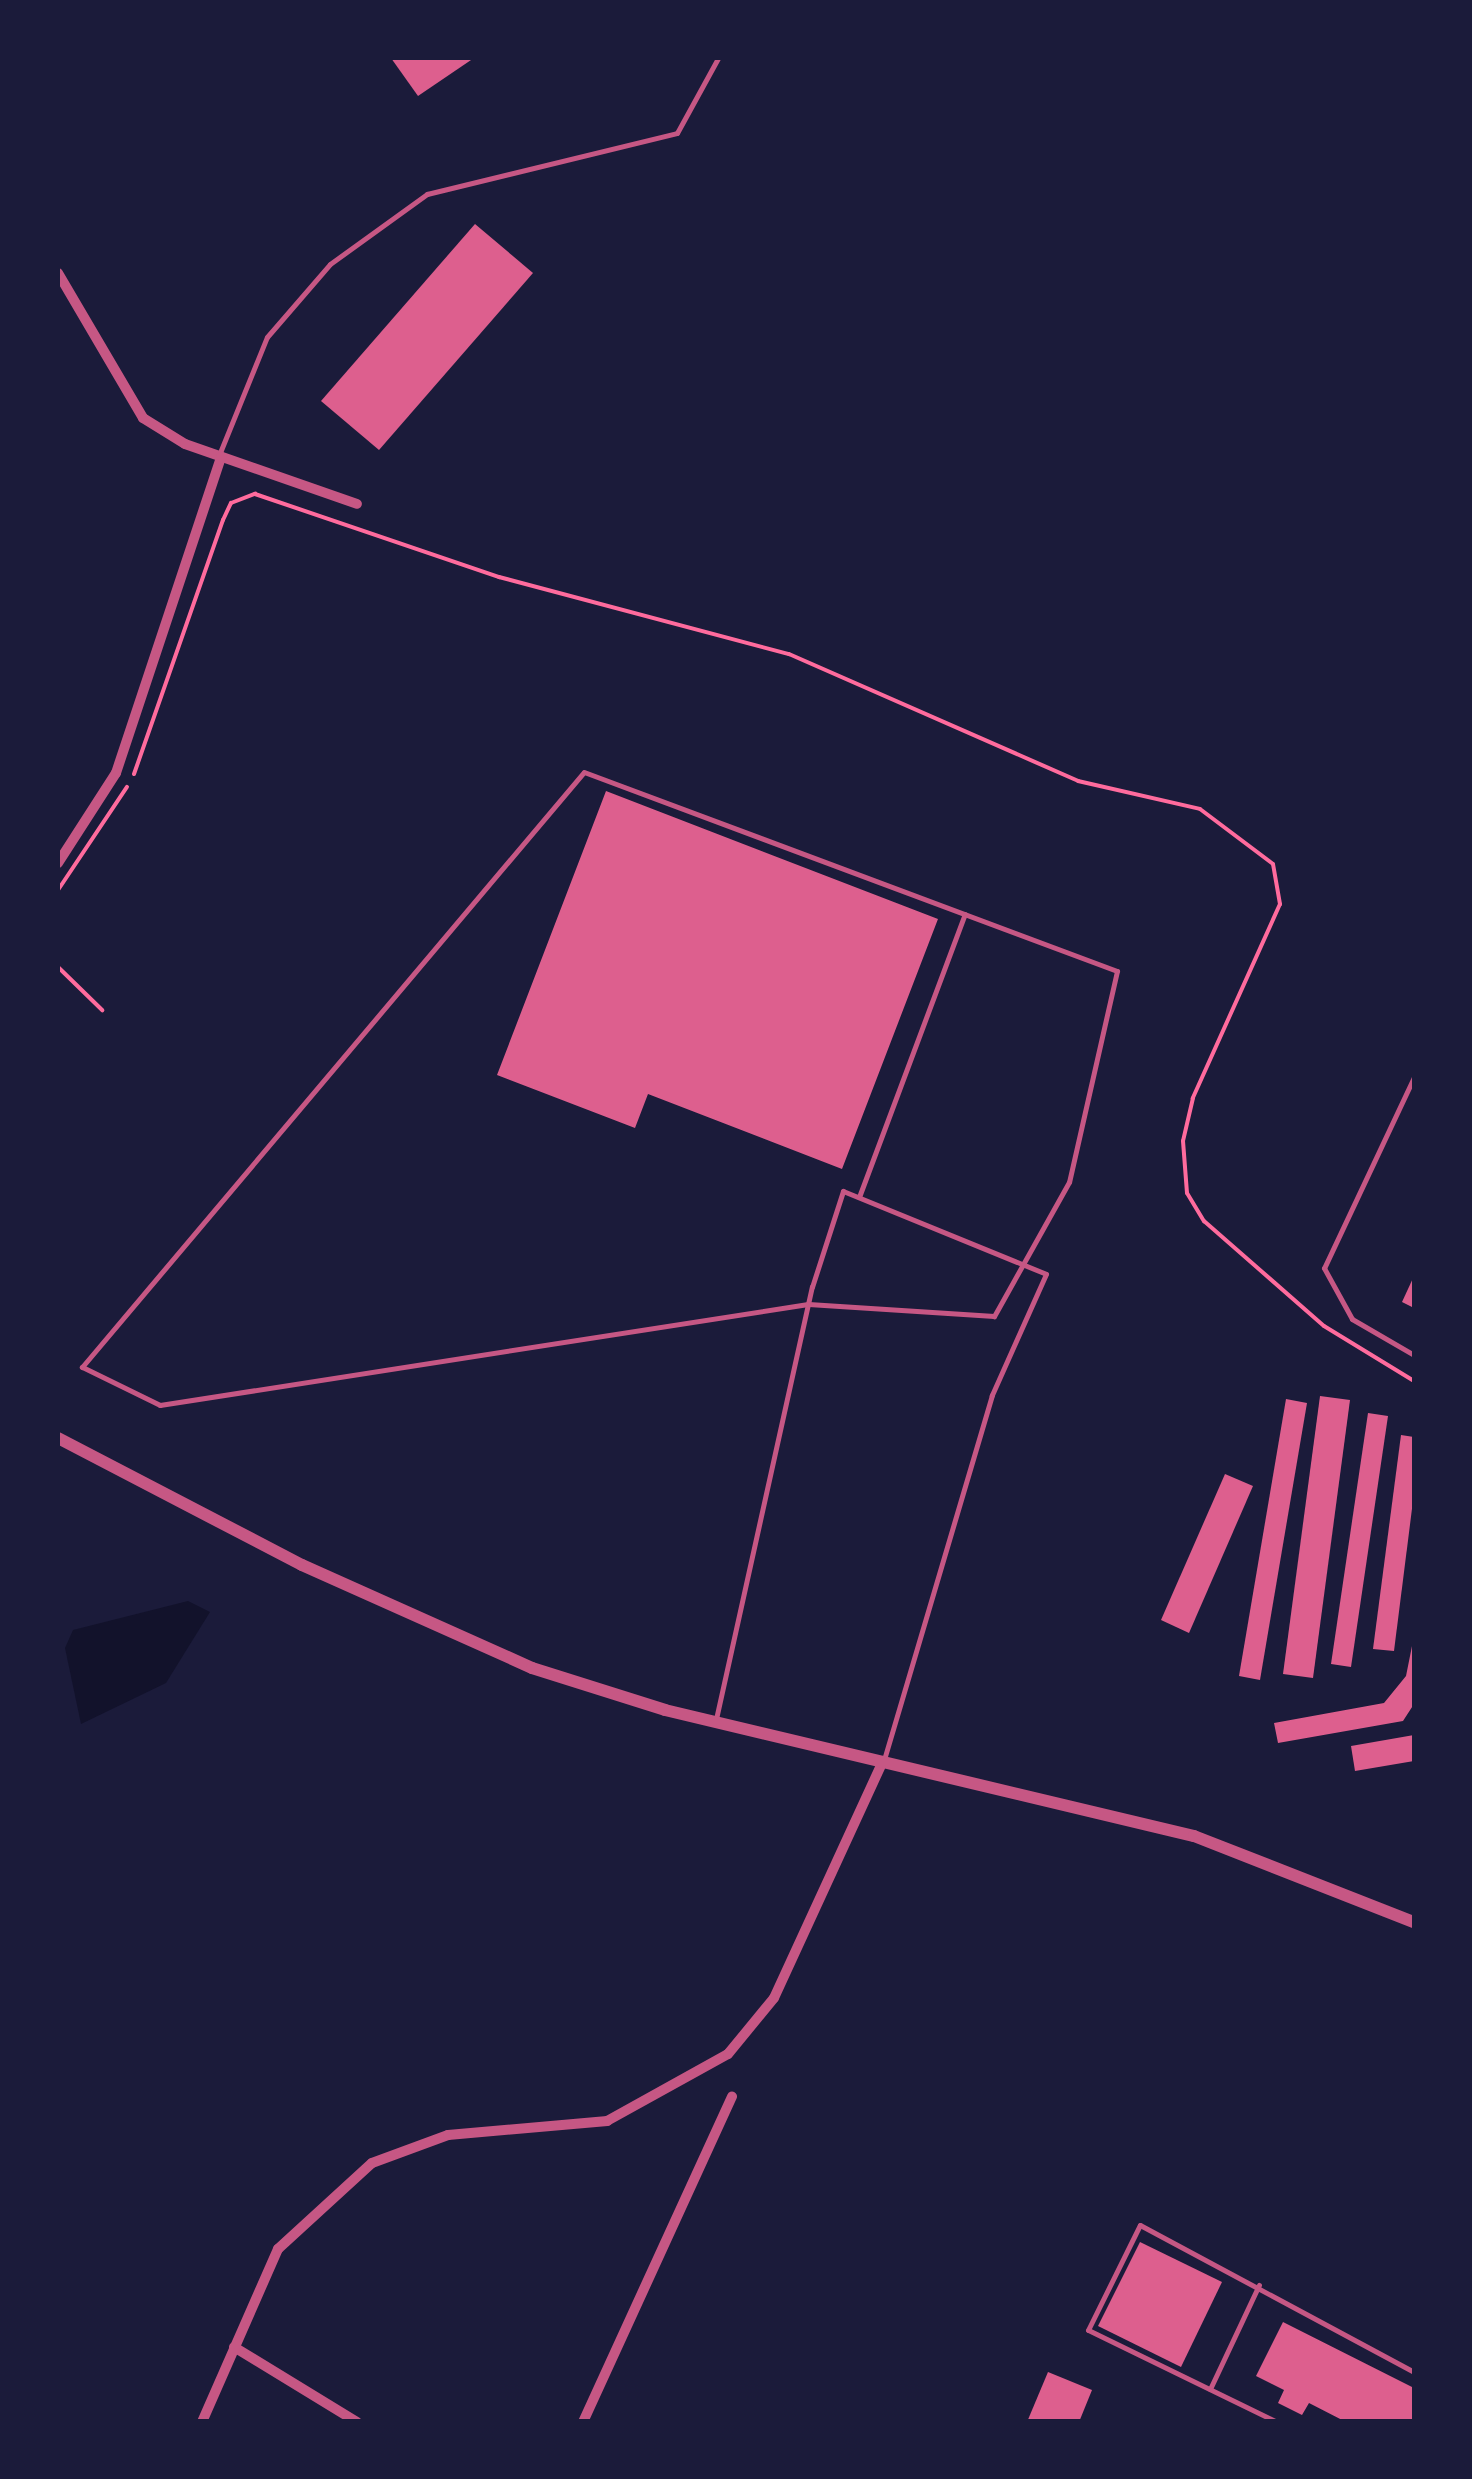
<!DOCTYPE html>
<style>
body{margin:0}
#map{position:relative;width:1472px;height:2479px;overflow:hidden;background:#1b1b3a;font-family:Inter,sans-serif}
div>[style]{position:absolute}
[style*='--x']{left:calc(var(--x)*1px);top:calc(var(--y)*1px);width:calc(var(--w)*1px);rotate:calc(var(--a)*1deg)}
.water>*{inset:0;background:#12122b}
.building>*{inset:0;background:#dd5f8e}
.path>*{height:4px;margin:-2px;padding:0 2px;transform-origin:2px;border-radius:2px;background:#ff6b9d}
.service>*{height:5px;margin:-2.5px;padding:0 2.5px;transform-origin:2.5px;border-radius:2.5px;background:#c65784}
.minor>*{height:10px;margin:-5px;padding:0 5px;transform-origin:5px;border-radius:5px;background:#c65784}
.tertiary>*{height:12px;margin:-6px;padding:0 6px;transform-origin:6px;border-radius:6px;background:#c65784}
span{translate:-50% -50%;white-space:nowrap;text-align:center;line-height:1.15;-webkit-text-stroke:9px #1b1b3a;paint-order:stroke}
.frame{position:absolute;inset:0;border:60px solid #1b1b3a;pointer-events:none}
</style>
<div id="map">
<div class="water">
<i style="clip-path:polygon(188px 1601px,210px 1612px,166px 1683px,81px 1724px,65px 1648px,73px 1630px)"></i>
</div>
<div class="building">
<i style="clip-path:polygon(391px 58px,474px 58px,418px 96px)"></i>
<i style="clip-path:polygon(475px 224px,533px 273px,379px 450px,321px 401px)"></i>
<i style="clip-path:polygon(606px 791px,938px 919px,842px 1169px,648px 1094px,635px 1128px,497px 1075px)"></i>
<i style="clip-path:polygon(1414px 1276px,1414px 1308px,1402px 1302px)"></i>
<i style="clip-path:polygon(1320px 1396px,1350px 1400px,1313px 1678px,1283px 1674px)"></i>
<i style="clip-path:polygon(1286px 1399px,1307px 1403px,1260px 1680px,1239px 1676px)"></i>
<i style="clip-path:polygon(1368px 1413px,1388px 1416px,1351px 1667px,1331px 1664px)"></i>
<i style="clip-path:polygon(1401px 1435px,1414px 1437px,1414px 1493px,1394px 1651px,1373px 1649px)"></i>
<i style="clip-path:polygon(1225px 1474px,1253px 1486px,1189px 1633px,1161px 1620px)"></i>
<i style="clip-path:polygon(1414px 1636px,1414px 1704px,1403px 1721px,1278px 1743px,1274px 1723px,1384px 1703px,1406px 1676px)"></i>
<i style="clip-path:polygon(1414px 1735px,1414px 1761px,1355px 1771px,1351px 1746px)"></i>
<i style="clip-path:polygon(1140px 2242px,1222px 2282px,1181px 2367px,1098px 2326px)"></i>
<i style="clip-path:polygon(1283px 2322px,1414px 2388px,1414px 2422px,1346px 2422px,1309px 2403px,1302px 2415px,1278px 2403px,1284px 2390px,1256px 2376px)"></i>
<i style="clip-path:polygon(1048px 2372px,1092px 2390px,1079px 2422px,1027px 2422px)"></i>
</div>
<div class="path">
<i style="--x:134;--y:774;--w:269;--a:-70.7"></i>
<i style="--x:223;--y:520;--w:19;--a:-65"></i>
<i style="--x:231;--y:503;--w:26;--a:-21"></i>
<i style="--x:255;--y:494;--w:258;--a:18.8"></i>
<i style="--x:499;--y:577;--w:300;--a:14.9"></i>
<i style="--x:789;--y:654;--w:316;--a:23.7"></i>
<i style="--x:1078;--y:781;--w:125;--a:12.9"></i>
<i style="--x:1200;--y:809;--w:91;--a:37"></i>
<i style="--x:1273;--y:864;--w:41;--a:80.1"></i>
<i style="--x:1280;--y:904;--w:213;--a:114.2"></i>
<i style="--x:1193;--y:1098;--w:44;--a:103.1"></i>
<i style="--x:1183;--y:1141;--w:52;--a:85.6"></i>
<i style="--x:1187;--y:1193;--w:33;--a:59"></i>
<i style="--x:1204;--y:1221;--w:159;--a:41.2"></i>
<i style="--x:1324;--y:1326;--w:105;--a:31.4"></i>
<i style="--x:58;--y:890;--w:124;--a:-56.2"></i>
<i style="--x:58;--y:967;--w:62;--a:44.3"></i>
</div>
<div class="service">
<i style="--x:219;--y:455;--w:127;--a:-67.9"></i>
<i style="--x:267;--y:337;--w:96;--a:-49.2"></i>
<i style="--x:330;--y:264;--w:120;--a:-35.8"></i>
<i style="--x:427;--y:194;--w:257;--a:-13.7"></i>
<i style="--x:677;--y:133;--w:85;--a:-61.3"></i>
<i style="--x:584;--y:772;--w:569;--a:20.47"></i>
<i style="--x:1117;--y:971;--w:216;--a:102.8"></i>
<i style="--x:1069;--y:1182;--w:154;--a:119.2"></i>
<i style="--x:994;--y:1316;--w:186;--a:-176.3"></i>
<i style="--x:808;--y:1304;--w:656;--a:171.14"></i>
<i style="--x:160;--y:1405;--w:87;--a:-154"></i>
<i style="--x:82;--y:1367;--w:778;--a:-49.85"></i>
<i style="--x:1414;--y:1077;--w:211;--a:115.2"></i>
<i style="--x:1324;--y:1268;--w:58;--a:61.2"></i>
<i style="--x:1352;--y:1319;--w:72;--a:30.1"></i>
<i style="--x:859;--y:1197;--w:302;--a:-69.5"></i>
<i style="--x:716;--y:1719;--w:443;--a:-77.5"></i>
<i style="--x:812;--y:1287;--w:101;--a:-72.1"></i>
<i style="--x:843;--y:1191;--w:219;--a:22.2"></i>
<i style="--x:1046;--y:1274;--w:133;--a:114.1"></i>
<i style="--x:992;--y:1395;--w:380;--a:106.5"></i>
<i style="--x:1210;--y:2389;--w:115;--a:-64.8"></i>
<i style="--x:1277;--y:2422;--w:210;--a:-154"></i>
<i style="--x:1088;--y:2330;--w:117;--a:-63.7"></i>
<i style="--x:1140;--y:2225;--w:311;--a:28.2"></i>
</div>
<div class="minor">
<i style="--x:58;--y:273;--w:168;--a:59.6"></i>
<i style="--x:143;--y:418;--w:49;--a:31.8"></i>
<i style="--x:185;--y:444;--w:182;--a:19.2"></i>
<i style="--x:58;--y:863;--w:107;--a:-57.2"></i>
<i style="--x:116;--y:773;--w:333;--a:-71.6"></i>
<i style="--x:234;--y:2347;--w:144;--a:31.4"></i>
<i style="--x:202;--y:2422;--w:189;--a:-66.3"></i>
<i style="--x:278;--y:2249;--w:127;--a:-42.5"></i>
<i style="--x:372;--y:2163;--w:81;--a:-20.2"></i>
<i style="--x:448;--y:2135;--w:160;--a:-5"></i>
<i style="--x:607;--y:2121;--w:138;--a:-29"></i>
<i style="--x:728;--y:2054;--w:72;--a:-50.6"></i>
<i style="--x:774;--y:1998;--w:261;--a:-65.3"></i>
<i style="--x:583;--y:2422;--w:358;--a:-65.4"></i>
</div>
<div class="tertiary">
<i style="--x:58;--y:1438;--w:275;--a:27.5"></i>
<i style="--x:302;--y:1565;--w:252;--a:24.1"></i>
<i style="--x:532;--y:1668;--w:139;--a:17.5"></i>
<i style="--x:665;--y:1710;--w:544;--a:13.4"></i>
<i style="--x:1194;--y:1836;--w:236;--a:21.4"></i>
</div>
<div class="frame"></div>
</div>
